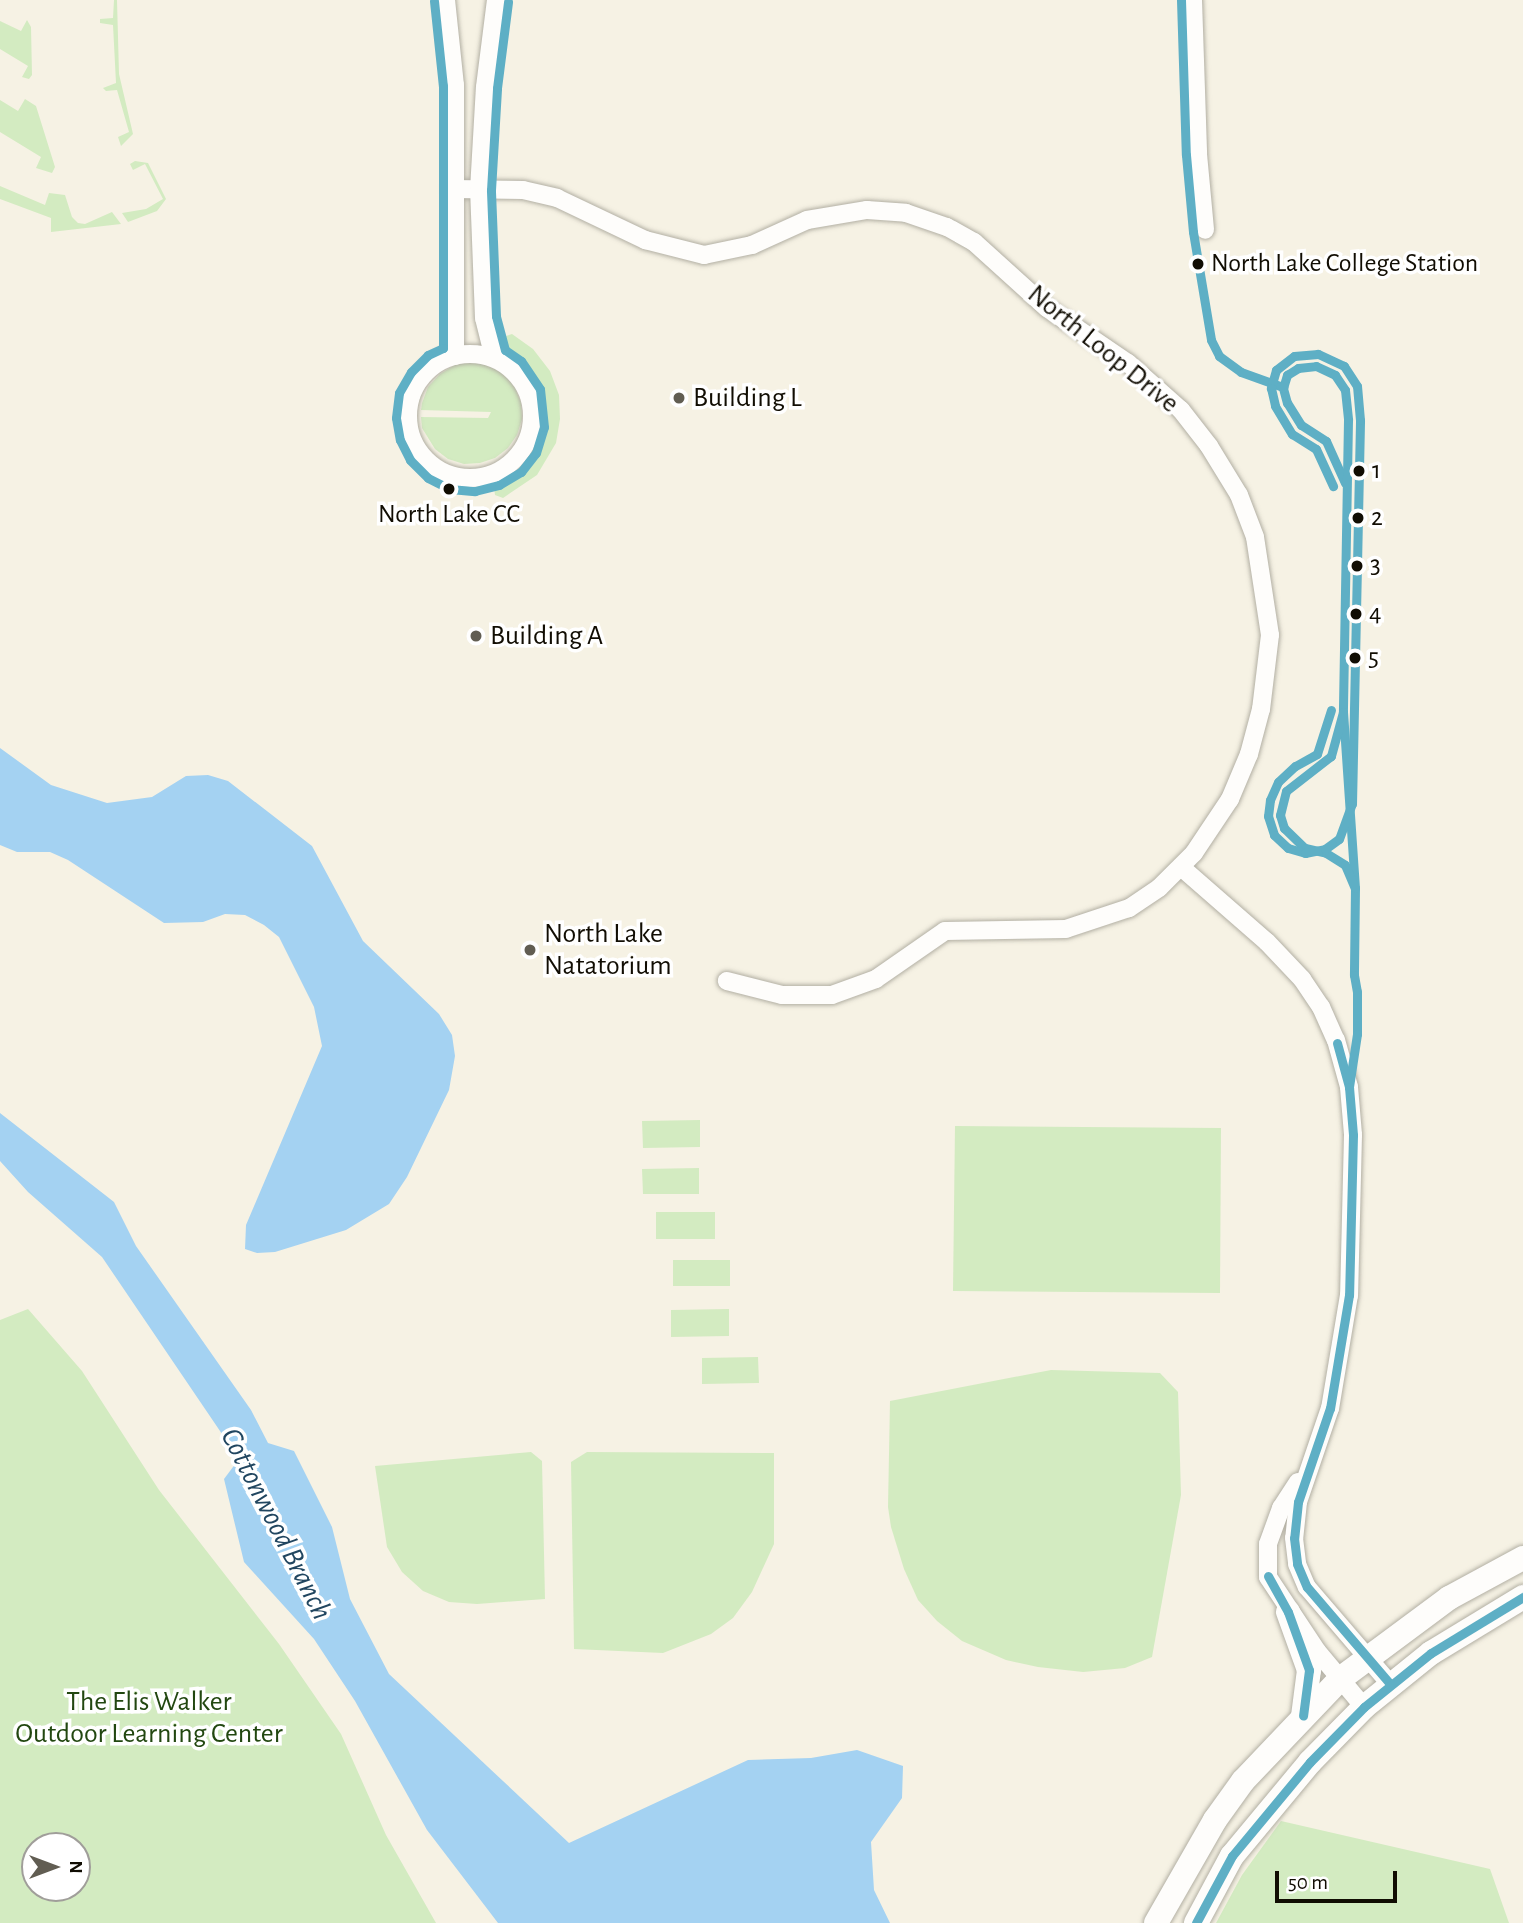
<!DOCTYPE html>
<style>
body{margin:0}
#map{position:relative;width:1523px;height:1923px;overflow:hidden;background:#f6f2e4;font-family:"Alegreya Sans",sans-serif}
div>[style]{position:absolute}
[style*='--x']{left:calc(var(--x)*1px);top:calc(var(--y)*1px);width:calc(var(--w)*1px);rotate:calc(var(--a)*1deg)}
.green>*{inset:0;background:#d3ebc1}
.water>*{inset:0;background:#a4d2f2}
.roads{filter:drop-shadow(0 0 2px #b2afa3) drop-shadow(0 0 2px #b2afa3)}
.street>*{height:18px;margin:-9px;padding:0 9px;transform-origin:9px;border-radius:9px;background:#fefdfb}
.street>.ring{margin:-9px;padding:0;box-sizing:content-box;background:none;border:18px solid #fefdfb;border-radius:50%}
.secondary>*{height:24px;margin:-12px;padding:0 12px;transform-origin:12px;border-radius:12px;background:#fefdfb}
.bus-1>*{height:9px;margin:-4.5px;padding:0 4.5px;transform-origin:4.5px;border-radius:4.5px;background:#5eafc5}
.bus-2>*{height:9px;margin:-4.5px;padding:0 4.5px;transform-origin:4.5px;border-radius:4.5px;background:#5eafc5}
.dots>*{width:19px;height:19px;translate:-50% -50%;box-sizing:border-box;border:4px solid #fff;border-radius:50%}
span{translate:-50% -50%;white-space:nowrap;text-align:center;line-height:1.15;-webkit-text-stroke:7px #fff;paint-order:stroke}
.bus-label{font-size:26px;color:#110d03}
.left{translate:0 -50%;text-align:left}
.street-label{font-size:28px;color:#110d03}
.poi-label{font-size:28px;color:#110d03}
.park-label{font-size:28px;color:#224710}
.water-label{font-size:30px;color:#214660;font-style:italic}
.north{position:absolute;left:21px;top:1832px;width:70px;height:70px;box-sizing:border-box;background:#fff;border:2px solid #a09e9a;border-radius:50%;rotate:90deg;font-size:19px;font-weight:700;line-height:28px;text-align:center;color:#110d03}
.north::after{content:'';display:block;margin:auto;width:24px;height:32px;background:#615d52;clip-path:polygon(50% 0,100% 100%,50% 72%,0 100%)}
.scale{position:absolute;left:1275px;top:1871px;width:122px;height:32px;box-sizing:border-box;border:4px solid #110d03;border-top:0;padding-left:9px;font-size:21px;line-height:24px;white-space:nowrap;color:#110d03;-webkit-text-stroke:5px #fff;paint-order:stroke}
</style>
<div id="map">
<div class="green">
<i style="clip-path:polygon(114px 0,117px 0,119px 74px,133px 134px,121px 146px,118px 137px,129px 132px,117px 90px,106px 91px,103px 88px,116px 83px,113px 25px,100px 23px,100px 19px,113px 18px)"></i>
<i style="clip-path:polygon(27px 20px,31px 27px,32px 75px,29px 79px,22px 77px,28px 66px,0 49px,0 21px,21px 31px)"></i>
<i style="clip-path:polygon(25px 99px,36px 106px,55px 167px,52px 173px,36px 168px,41px 157px,0 132px,0 100px,18px 111px)"></i>
<i style="clip-path:polygon(135px 161px,148px 163px,166px 199px,157px 211px,128px 222px,122px 213px,146px 209px,163px 199px,145px 164px,133px 170px,130px 164px)"></i>
<i style="clip-path:polygon(0 186px,45px 205px,49px 193px,65px 195px,72px 217px,78px 223px,85px 224px,112px 212px,121px 224px,51px 232px,51px 218px,0 199px)"></i>
<i style="clip-path:polygon(512px 334px,533px 349px,550px 371px,559px 395px,560px 419px,556px 443px,537px 475px,503px 498px,495px 495px,494px 487px,516px 472px,531px 457px,541px 437px,545px 414px,536px 378px,524px 361px,504px 345px,506px 336px)"></i>
<i style="clip-path:polygon(472px 362px,489px 366px,504px 374px,515px 388px,521px 403px,522px 419px,517px 435px,508px 448px,495px 458px,480px 463px,464px 464px,448px 459px,435px 449px,422px 428px,421px 417px,488px 418px,491px 412px,421px 410px,422px 403px,428px 387px,440px 374px,455px 365px)"></i>
<i style="clip-path:polygon(700px 1120px,700px 1147px,643px 1148px,642px 1121px)"></i>
<i style="clip-path:polygon(955px 1126px,1221px 1128px,1220px 1293px,953px 1291px)"></i>
<i style="clip-path:polygon(699px 1168px,699px 1194px,643px 1194px,642px 1169px)"></i>
<i style="clip-path:polygon(656px 1212px,715px 1212px,715px 1239px,656px 1239px)"></i>
<i style="clip-path:polygon(673px 1260px,730px 1260px,730px 1286px,673px 1286px)"></i>
<i style="clip-path:polygon(evenodd,28px 1309px,82px 1371px,159px 1490px,279px 1644px,341px 1734px,386px 1835px,436px 1923px,0 1923px,0 1320px,28px 1309px,77px 1846px,77px 1888px,35px 1888px,35px 1846px,77px 1846px)"></i>
<i style="clip-path:polygon(729px 1309px,729px 1336px,671px 1337px,671px 1310px)"></i>
<i style="clip-path:polygon(758px 1357px,759px 1383px,702px 1384px,702px 1358px)"></i>
<i style="clip-path:polygon(1051px 1370px,1160px 1373px,1178px 1392px,1181px 1495px,1152px 1657px,1125px 1668px,1083px 1672px,1038px 1667px,1006px 1660px,962px 1641px,937px 1621px,918px 1600px,904px 1569px,891px 1527px,888px 1507px,890px 1401px)"></i>
<i style="clip-path:polygon(531px 1452px,542px 1461px,545px 1599px,477px 1604px,449px 1602px,423px 1591px,402px 1572px,387px 1547px,375px 1466px)"></i>
<i style="clip-path:polygon(587px 1452px,774px 1453px,774px 1544px,752px 1592px,733px 1618px,711px 1634px,663px 1653px,574px 1649px,571px 1462px)"></i>
<i style="clip-path:polygon(1281px 1821px,1490px 1869px,1509px 1923px,1216px 1923px,1242px 1875px)"></i>
</div>
<div class="water">
<i style="clip-path:polygon(0 748px,51px 785px,107px 803px,152px 797px,186px 776px,208px 775px,228px 781px,312px 846px,363px 941px,439px 1014px,452px 1035px,455px 1056px,449px 1090px,407px 1177px,389px 1204px,346px 1230px,275px 1252px,257px 1253px,245px 1249px,246px 1225px,322px 1046px,314px 1007px,279px 937px,264px 925px,245px 915px,225px 914px,203px 922px,164px 923px,68px 860px,50px 852px,17px 852px,0 845px)"></i>
<i style="clip-path:polygon(0 1113px,114px 1202px,136px 1246px,251px 1410px,268px 1443px,294px 1451px,332px 1527px,350px 1599px,389px 1674px,569px 1843px,748px 1760px,811px 1758px,857px 1750px,903px 1766px,902px 1798px,871px 1842px,874px 1890px,890px 1923px,498px 1923px,427px 1830px,355px 1701px,314px 1639px,244px 1562px,224px 1479px,239px 1459px,102px 1257px,28px 1192px,0 1161px)"></i>
</div>
<div class="roads">
<div class="street">
<i style="--x:446;--y:0;--w:85;--a:84"></i>
<i style="--x:455;--y:85;--w:271;--a:90"></i>
<i style="--x:1193;--y:0;--w:154;--a:88.1"></i>
<i style="--x:1198;--y:154;--w:76;--a:84.7"></i>
<i style="--x:454;--y:189;--w:69;--a:0.8"></i>
<i style="--x:523;--y:190;--w:35;--a:13"></i>
<i style="--x:557;--y:198;--w:98;--a:25.5"></i>
<i style="--x:645;--y:240;--w:61;--a:14.3"></i>
<i style="--x:704;--y:255;--w:49;--a:-11.8"></i>
<i style="--x:752;--y:245;--w:60;--a:-24.4"></i>
<i style="--x:807;--y:220;--w:61;--a:-9.5"></i>
<i style="--x:867;--y:210;--w:39;--a:4"></i>
<i style="--x:906;--y:213;--w:43;--a:18.9"></i>
<i style="--x:947;--y:227;--w:31;--a:29"></i>
<i style="--x:974;--y:242;--w:98;--a:42.1"></i>
<i style="--x:1047;--y:308;--w:98;--a:34.2"></i>
<i style="--x:1128;--y:363;--w:71;--a:41.6"></i>
<i style="--x:1181;--y:410;--w:46;--a:52.1"></i>
<i style="--x:1209;--y:446;--w:57;--a:58.5"></i>
<i style="--x:1239;--y:495;--w:45;--a:69.1"></i>
<i style="--x:1255;--y:537;--w:99;--a:81.3"></i>
<i style="--x:1270;--y:635;--w:75;--a:96.9"></i>
<i style="--x:1261;--y:709;--w:47;--a:104.9"></i>
<i style="--x:1249;--y:754;--w:49;--a:112.9"></i>
<i style="--x:1230;--y:799;--w:65;--a:123.7"></i>
<i style="--x:1194;--y:853;--w:49;--a:135"></i>
<i style="--x:1159;--y:888;--w:36;--a:146"></i>
<i style="--x:1129;--y:908;--w:66;--a:161.6"></i>
<i style="--x:1066;--y:929;--w:121;--a:179.1"></i>
<i style="--x:945;--y:931;--w:84;--a:145.2"></i>
<i style="--x:876;--y:979;--w:47;--a:160"></i>
<i style="--x:832;--y:995;--w:50;--a:180"></i>
<i style="--x:782;--y:995;--w:57;--a:-165.7"></i>
<i class="ring" style="left:408px;top:354px;width:106px;height:106px"></i>
<i style="--x:494;--y:358;--w:41;--a:-104"></i>
<i style="--x:484;--y:318;--w:128;--a:-92.2"></i>
<i style="--x:479;--y:190;--w:103;--a:-86.7"></i>
<i style="--x:485;--y:87;--w:88;--a:-82.8"></i>
<i style="--x:1181;--y:867;--w:114;--a:41.1"></i>
<i style="--x:1267;--y:942;--w:51;--a:46.6"></i>
<i style="--x:1302;--y:979;--w:34;--a:56"></i>
<i style="--x:1321;--y:1007;--w:36;--a:66"></i>
<i style="--x:1336;--y:1040;--w:49;--a:74.5"></i>
<i style="--x:1349;--y:1087;--w:48;--a:85.2"></i>
<i style="--x:1353;--y:1135;--w:160;--a:91.4"></i>
<i style="--x:1349;--y:1295;--w:115;--a:99.5"></i>
<i style="--x:1330;--y:1408;--w:99;--a:108.8"></i>
<i style="--x:1298;--y:1502;--w:36;--a:96"></i>
<i style="--x:1294;--y:1538;--w:26;--a:83"></i>
<i style="--x:1297;--y:1564;--w:25;--a:67"></i>
<i style="--x:1307;--y:1587;--w:128;--a:49.4"></i>
<i style="--x:1298;--y:1482;--w:31;--a:123"></i>
<i style="--x:1281;--y:1508;--w:38;--a:110"></i>
<i style="--x:1268;--y:1544;--w:33;--a:90"></i>
<i style="--x:1268;--y:1577;--w:89;--a:56.5"></i>
<i style="--x:1317;--y:1651;--w:73;--a:50"></i>
</div>
<div class="secondary">
<i style="--x:1288;--y:1612;--w:62;--a:70.1"></i>
<i style="--x:1309;--y:1670;--w:46;--a:97.4"></i>
<i style="--x:1156;--y:1923;--w:119;--a:-60.2"></i>
<i style="--x:1215;--y:1820;--w:48;--a:-54.3"></i>
<i style="--x:1243;--y:1781;--w:141;--a:-46.4"></i>
<i style="--x:1340;--y:1679;--w:136;--a:-36.6"></i>
<i style="--x:1449;--y:1598;--w:84;--a:-28.4"></i>
<i style="--x:1196;--y:1923;--w:76;--a:-61.8"></i>
<i style="--x:1232;--y:1856;--w:122;--a:-50.3"></i>
<i style="--x:1310;--y:1762;--w:77;--a:-45.5"></i>
<i style="--x:1364;--y:1707;--w:86;--a:-38.9"></i>
<i style="--x:1431;--y:1653;--w:108;--a:-31.3"></i>
</div>
</div>
<div class="bus-1">
<i style="--x:1345;--y:483;--w:46;--a:-114.3"></i>
<i style="--x:1326;--y:441;--w:30;--a:-147"></i>
<i style="--x:1301;--y:425;--w:26;--a:-122"></i>
<i style="--x:1287;--y:403;--w:16;--a:-105"></i>
<i style="--x:1283;--y:388;--w:14;--a:-73"></i>
<i style="--x:1287;--y:375;--w:13;--a:-32"></i>
<i style="--x:1298;--y:368;--w:18;--a:-6"></i>
<i style="--x:1316;--y:366;--w:21;--a:25"></i>
<i style="--x:1335;--y:375;--w:18;--a:56"></i>
<i style="--x:1345;--y:390;--w:30;--a:84"></i>
<i style="--x:1348;--y:420;--w:292;--a:91"></i>
<i style="--x:1343;--y:712;--w:176;--a:86.1"></i>
<i style="--x:1355;--y:888;--w:87;--a:90.7"></i>
<i style="--x:1354;--y:975;--w:17;--a:80"></i>
<i style="--x:1357;--y:992;--w:42;--a:90"></i>
<i style="--x:1357;--y:1034;--w:54;--a:98.6"></i>
<i style="--x:1343;--y:712;--w:46;--a:105.3"></i>
<i style="--x:1331;--y:756;--w:57;--a:142.1"></i>
<i style="--x:1286;--y:791;--w:25;--a:104"></i>
<i style="--x:1280;--y:815;--w:14;--a:73"></i>
<i style="--x:1284;--y:828;--w:29;--a:44"></i>
<i style="--x:1305;--y:848;--w:22;--a:13"></i>
<i style="--x:1326;--y:853;--w:22;--a:32"></i>
<i style="--x:1345;--y:865;--w:25;--a:67"></i>
<i style="--x:1337;--y:1043;--w:46;--a:74.7"></i>
<i style="--x:1349;--y:1087;--w:48;--a:85.2"></i>
<i style="--x:1353;--y:1135;--w:160;--a:91.4"></i>
<i style="--x:1349;--y:1295;--w:115;--a:99.5"></i>
<i style="--x:1330;--y:1408;--w:99;--a:108.8"></i>
<i style="--x:1298;--y:1502;--w:36;--a:96"></i>
<i style="--x:1294;--y:1538;--w:26;--a:83"></i>
<i style="--x:1297;--y:1564;--w:25;--a:67"></i>
<i style="--x:1307;--y:1587;--w:128;--a:49.4"></i>
<i style="--x:1268;--y:1576;--w:41;--a:60.9"></i>
<i style="--x:1288;--y:1612;--w:62;--a:70.1"></i>
<i style="--x:1309;--y:1670;--w:46;--a:97.4"></i>
<i style="--x:1196;--y:1923;--w:76;--a:-61.8"></i>
<i style="--x:1232;--y:1856;--w:122;--a:-50.3"></i>
<i style="--x:1310;--y:1762;--w:77;--a:-45.5"></i>
<i style="--x:1364;--y:1707;--w:86;--a:-38.9"></i>
<i style="--x:1431;--y:1653;--w:108;--a:-31.3"></i>
</div>
<div class="bus-2">
<i style="--x:1181;--y:0;--w:155;--a:88.2"></i>
<i style="--x:1186;--y:155;--w:77;--a:84.8"></i>
<i style="--x:1193;--y:232;--w:109;--a:80.5"></i>
<i style="--x:1211;--y:340;--w:18;--a:63"></i>
<i style="--x:1219;--y:356;--w:27;--a:36"></i>
<i style="--x:1241;--y:372;--w:45;--a:19.7"></i>
<i style="--x:434;--y:1;--w:85;--a:84"></i>
<i style="--x:443;--y:86;--w:262;--a:90"></i>
<i style="--x:443;--y:348;--w:17;--a:155"></i>
<i style="--x:428;--y:355;--w:24;--a:135"></i>
<i style="--x:411;--y:372;--w:24;--a:120"></i>
<i style="--x:399;--y:393;--w:25;--a:97"></i>
<i style="--x:396;--y:418;--w:22;--a:80"></i>
<i style="--x:400;--y:440;--w:22;--a:63"></i>
<i style="--x:410;--y:460;--w:25;--a:45"></i>
<i style="--x:428;--y:478;--w:25;--a:27"></i>
<i style="--x:450;--y:489;--w:25;--a:5"></i>
<i style="--x:475;--y:491;--w:25;--a:-14"></i>
<i style="--x:499;--y:485;--w:26;--a:-31"></i>
<i style="--x:521;--y:472;--w:24;--a:-52"></i>
<i style="--x:536;--y:453;--w:27;--a:-73"></i>
<i style="--x:544;--y:427;--w:38;--a:-96"></i>
<i style="--x:540;--y:389;--w:34;--a:-124"></i>
<i style="--x:521;--y:361;--w:19;--a:-145"></i>
<i style="--x:505;--y:350;--w:35;--a:-105"></i>
<i style="--x:496;--y:316;--w:126;--a:-92.3"></i>
<i style="--x:491;--y:190;--w:102;--a:-86.6"></i>
<i style="--x:497;--y:88;--w:87;--a:-82.7"></i>
<i style="--x:1331;--y:710;--w:46;--a:107.7"></i>
<i style="--x:1317;--y:754;--w:25;--a:151"></i>
<i style="--x:1295;--y:766;--w:23;--a:137"></i>
<i style="--x:1278;--y:782;--w:20;--a:114"></i>
<i style="--x:1270;--y:800;--w:16;--a:97"></i>
<i style="--x:1268;--y:816;--w:20;--a:72"></i>
<i style="--x:1274;--y:835;--w:19;--a:43"></i>
<i style="--x:1288;--y:848;--w:18;--a:16"></i>
<i style="--x:1305;--y:853;--w:20;--a:-11"></i>
<i style="--x:1325;--y:849;--w:17;--a:-36"></i>
<i style="--x:1339;--y:839;--w:37;--a:-70"></i>
<i style="--x:1352;--y:804;--w:384;--a:-88.8"></i>
<i style="--x:1360;--y:420;--w:34;--a:-95"></i>
<i style="--x:1357;--y:386;--w:24;--a:-123"></i>
<i style="--x:1344;--y:366;--w:29;--a:-155"></i>
<i style="--x:1318;--y:354;--w:24;--a:175"></i>
<i style="--x:1294;--y:356;--w:23;--a:142"></i>
<i style="--x:1276;--y:370;--w:19;--a:106"></i>
<i style="--x:1271;--y:388;--w:18;--a:77"></i>
<i style="--x:1275;--y:406;--w:33;--a:59"></i>
<i style="--x:1292;--y:434;--w:28;--a:32"></i>
<i style="--x:1316;--y:449;--w:41;--a:65.3"></i>
</div>
<div class="dots">
<i style="left:1198px;top:264px;background:#110d03"></i>
<i style="left:679px;top:398px;background:#615d52"></i>
<i style="left:1359px;top:471px;background:#110d03"></i>
<i style="left:449px;top:489px;background:#110d03"></i>
<i style="left:1358px;top:518px;background:#110d03"></i>
<i style="left:1357px;top:566px;background:#110d03"></i>
<i style="left:1356px;top:614px;background:#110d03"></i>
<i style="left:476px;top:636px;background:#615d52"></i>
<i style="left:1355px;top:658px;background:#110d03"></i>
<i style="left:530px;top:950px;background:#615d52"></i>
</div>
<div class="bus-label">
<span class="left" style="left:1211px;top:264px">North Lake College Station</span>
<span class="left" style="left:1372px;top:471px">1</span>
<span style="left:449px;top:515px">North Lake CC</span>
<span class="left" style="left:1371px;top:518px">2</span>
<span class="left" style="left:1370px;top:566px">3</span>
<span class="left" style="left:1369px;top:614px">4</span>
<span class="left" style="left:1368px;top:658px">5</span>
</div>
<div class="street-label">
<span style="left:1103px;top:349px;rotate:39deg">North Loop Drive</span>
</div>
<div class="poi-label">
<span class="left" style="left:693px;top:398px">Building L</span>
<span class="left" style="left:490px;top:636px">Building A</span>
<span class="left" style="left:544px;top:950px">North Lake<br>Natatorium</span>
</div>
<div class="park-label">
<span style="left:149px;top:1718px">The Elis Walker<br>Outdoor Learning Center</span>
</div>
<div class="water-label">
<span style="left:276px;top:1524px;rotate:63deg">Cottonwood Branch</span>
</div>
<div class="north">N</div>
<div class="scale">50 m</div>
</div>
